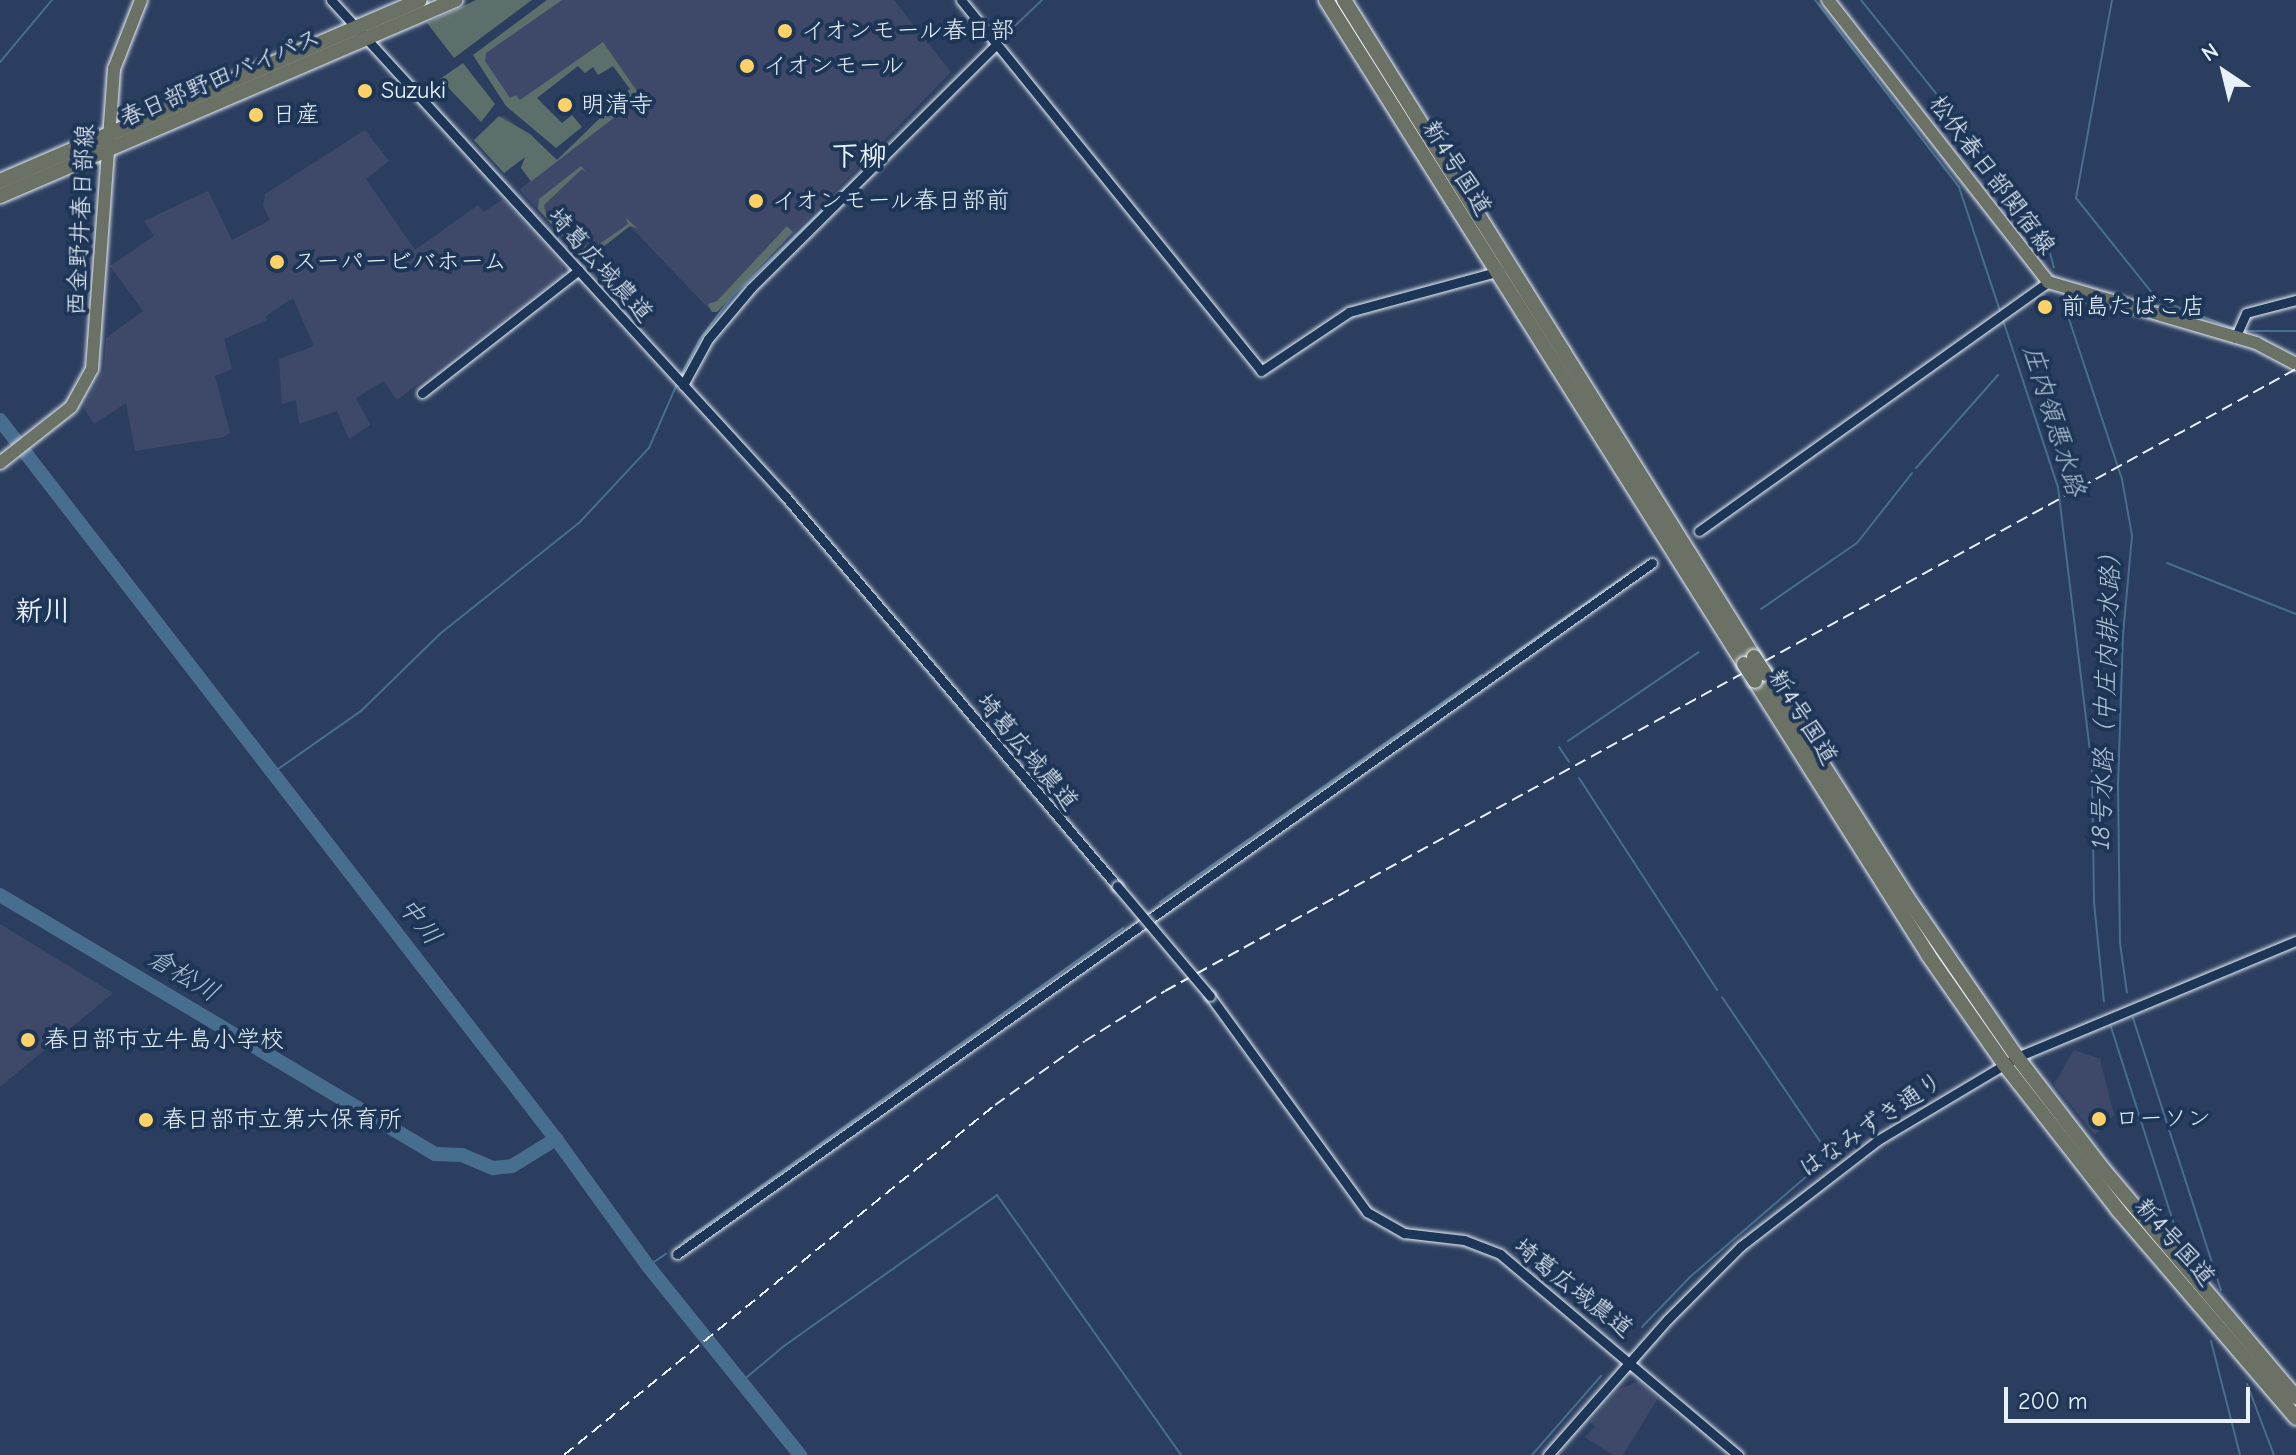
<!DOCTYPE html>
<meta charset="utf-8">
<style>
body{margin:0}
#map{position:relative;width:2296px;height:1455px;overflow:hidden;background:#2c3e5f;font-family:"Comic Neue","Klee One",sans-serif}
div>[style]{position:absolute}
.built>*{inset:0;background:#3e4969}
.green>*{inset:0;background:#5c6f6b}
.stream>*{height:2px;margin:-1px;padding:0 1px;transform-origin:1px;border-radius:1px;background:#476e8f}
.river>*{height:14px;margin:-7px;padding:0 7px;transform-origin:7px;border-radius:7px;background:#476e8f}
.roads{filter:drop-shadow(0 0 2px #e8f1f8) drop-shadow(0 0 2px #e8f1f8)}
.minor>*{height:9px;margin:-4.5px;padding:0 4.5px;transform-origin:4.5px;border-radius:4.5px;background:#1d3557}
.major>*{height:12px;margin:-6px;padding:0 6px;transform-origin:6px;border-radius:6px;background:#6b7165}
.highway>*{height:14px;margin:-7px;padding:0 7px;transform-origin:7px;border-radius:7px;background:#6b7165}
.rail>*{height:2px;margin-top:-1px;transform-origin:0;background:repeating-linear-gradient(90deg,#e8f1f8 0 12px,transparent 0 18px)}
.bridges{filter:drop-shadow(0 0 2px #e8f1f8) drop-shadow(0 0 2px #e8f1f8)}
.minor-bridge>*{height:9px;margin:-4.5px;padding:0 4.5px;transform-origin:4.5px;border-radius:4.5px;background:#1d3557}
.highway-bridge>*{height:14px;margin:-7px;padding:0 7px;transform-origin:7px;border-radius:7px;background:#6b7165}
.dots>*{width:22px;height:22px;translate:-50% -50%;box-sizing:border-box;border:4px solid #1d3557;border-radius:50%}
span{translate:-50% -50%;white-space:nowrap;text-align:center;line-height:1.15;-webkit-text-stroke:8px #1d3557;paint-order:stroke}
.poi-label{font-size:24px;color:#e8f1f8}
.left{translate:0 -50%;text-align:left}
.street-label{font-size:24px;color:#e8f1f8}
.water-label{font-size:26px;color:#b0c3d3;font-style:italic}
.quarter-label{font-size:28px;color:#e8f1f8;font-weight:700}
.north{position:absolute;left:2184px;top:32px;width:80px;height:80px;-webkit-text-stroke:6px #1d3557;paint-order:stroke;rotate:325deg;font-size:22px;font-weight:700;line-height:32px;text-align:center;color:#e8f1f8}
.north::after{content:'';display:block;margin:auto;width:28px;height:36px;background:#e8f1f8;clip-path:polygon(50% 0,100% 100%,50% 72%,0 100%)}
.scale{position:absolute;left:2004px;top:1387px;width:246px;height:36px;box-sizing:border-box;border:4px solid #e8f1f8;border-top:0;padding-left:10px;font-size:24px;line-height:28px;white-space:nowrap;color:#e8f1f8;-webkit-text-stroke:6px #1d3557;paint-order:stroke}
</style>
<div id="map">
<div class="built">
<i style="clip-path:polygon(547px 0,894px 0,951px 72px,717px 312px,712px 312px,630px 226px,585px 261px,520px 190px,531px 181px,521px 168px,525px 157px,504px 173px,474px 140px,504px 115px,557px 160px,630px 89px,613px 67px,598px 75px,593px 67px,585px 73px,578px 66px,536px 99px,506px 106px,473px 55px)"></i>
<i style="clip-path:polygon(365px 130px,389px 161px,366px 179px,415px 250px,478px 205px,484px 212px,503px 199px,563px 265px,563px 275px,397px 400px,384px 381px,356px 398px,370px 425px,349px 439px,337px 411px,299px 424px,296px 400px,282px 404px,279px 359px,314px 346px,293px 298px,266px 316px,267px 320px,224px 339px,232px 369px,215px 376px,230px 433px,224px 437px,135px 451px,126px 403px,94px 424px,83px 407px,104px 369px,106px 338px,143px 311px,110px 266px,154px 236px,144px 221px,208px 191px,232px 240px,270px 220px,263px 206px,265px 194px)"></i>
<i style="clip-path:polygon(0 924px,113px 993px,0 1087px)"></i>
<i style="clip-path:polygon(2074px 1050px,2100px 1059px,2114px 1115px,2095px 1135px,2054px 1084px)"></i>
<i style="clip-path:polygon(1640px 1381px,1658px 1398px,1623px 1455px,1613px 1455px,1585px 1437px,1595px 1426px,1590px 1422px,1617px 1390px)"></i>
</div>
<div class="green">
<i style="clip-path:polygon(476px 0,532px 0,454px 58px,427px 23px)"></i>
<i style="clip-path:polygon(547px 0,562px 0,486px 53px,485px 61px,510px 98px,516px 95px,520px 100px,603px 42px,641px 97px,520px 190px,531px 181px,521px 168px,525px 157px,504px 173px,474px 140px,499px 116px,530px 134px,557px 160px,630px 89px,613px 66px,598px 75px,593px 67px,585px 73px,578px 66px,537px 98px,562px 123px,572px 115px,582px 127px,556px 148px,506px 106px,473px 55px)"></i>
<i style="clip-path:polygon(463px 63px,495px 104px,481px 122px,440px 79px)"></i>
<i style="clip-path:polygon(581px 166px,586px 172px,582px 169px,544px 205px,546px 214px,580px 249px,584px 245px,591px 250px,628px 224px,626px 218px,637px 228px,630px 226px,585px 261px,538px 209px,539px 199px)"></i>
<i style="clip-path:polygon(787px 226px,793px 232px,717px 312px,712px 312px,708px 304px,717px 301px)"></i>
</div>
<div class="stream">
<i style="left:1815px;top:0;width:236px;rotate:52.4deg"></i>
<i style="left:1959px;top:187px;width:131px;rotate:71.7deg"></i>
<i style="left:1861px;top:0;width:290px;rotate:51.2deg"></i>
<i style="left:2043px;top:226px;width:43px;rotate:75.3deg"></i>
<i style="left:2112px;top:0;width:201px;rotate:100.3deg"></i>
<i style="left:2076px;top:198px;width:129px;rotate:51.3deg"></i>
<i style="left:2157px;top:299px;width:84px;rotate:21deg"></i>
<i style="left:999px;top:41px;width:59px;rotate:-43.6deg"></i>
<i style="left:0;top:62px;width:81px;rotate:-50deg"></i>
<i style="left:2066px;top:310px;width:178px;rotate:71.7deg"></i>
<i style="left:2122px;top:479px;width:58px;rotate:80deg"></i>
<i style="left:2132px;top:536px;width:99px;rotate:95.2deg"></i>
<i style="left:2123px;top:635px;width:148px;rotate:91.9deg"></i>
<i style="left:2118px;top:783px;width:160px;rotate:89.3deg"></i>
<i style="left:2120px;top:943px;width:50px;rotate:82deg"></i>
<i style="left:2002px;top:317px;width:179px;rotate:71.8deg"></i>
<i style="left:2058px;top:487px;width:285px;rotate:83.1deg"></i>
<i style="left:2092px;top:770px;width:132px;rotate:89.1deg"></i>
<i style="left:2094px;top:902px;width:100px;rotate:84.3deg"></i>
<i style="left:2241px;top:331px;width:55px"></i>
<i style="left:681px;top:375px;width:41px;rotate:-62.2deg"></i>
<i style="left:700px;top:339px;width:55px;rotate:-53.1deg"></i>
<i style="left:733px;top:295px;width:170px;rotate:-43.6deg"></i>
<i style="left:1916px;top:468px;width:124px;rotate:-48.6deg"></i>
<i style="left:2167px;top:563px;width:139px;rotate:21.6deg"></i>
<i style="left:1761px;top:609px;width:116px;rotate:-34.5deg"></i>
<i style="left:1857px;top:543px;width:89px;rotate:-51.8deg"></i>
<i style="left:1504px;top:660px;width:151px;rotate:-34.7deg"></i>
<i style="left:1568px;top:741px;width:158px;rotate:-34.2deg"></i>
<i style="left:1559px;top:747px;width:18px;rotate:56deg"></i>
<i style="left:271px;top:774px;width:110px;rotate:-35deg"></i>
<i style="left:361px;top:711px;width:112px;rotate:-44.3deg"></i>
<i style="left:441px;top:633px;width:176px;rotate:-38.6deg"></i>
<i style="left:579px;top:523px;width:103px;rotate:-47deg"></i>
<i style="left:649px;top:448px;width:70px;rotate:-66.4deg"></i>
<i style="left:1579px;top:778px;width:253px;rotate:56.9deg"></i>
<i style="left:1160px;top:902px;width:394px;rotate:-35.2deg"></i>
<i style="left:2133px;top:1018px;width:286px;rotate:72.1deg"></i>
<i style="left:2111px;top:1027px;width:214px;rotate:72.3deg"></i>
<i style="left:684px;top:1241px;width:539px;rotate:-35.49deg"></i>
<i style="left:648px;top:1266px;width:22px;rotate:-34deg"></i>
<i style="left:1642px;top:1327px;width:69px;rotate:-46.2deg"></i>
<i style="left:1690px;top:1277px;width:185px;rotate:-40.8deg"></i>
<i style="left:1830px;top:1156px;width:192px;rotate:-124.2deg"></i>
<i style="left:2211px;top:1341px;width:118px;rotate:75.7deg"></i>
<i style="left:741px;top:1382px;width:56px;rotate:-39.9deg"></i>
<i style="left:784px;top:1346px;width:261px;rotate:-35.3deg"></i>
<i style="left:997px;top:1195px;width:319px;rotate:54.7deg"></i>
<i style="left:2247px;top:1384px;width:76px;rotate:69.2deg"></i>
<i style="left:1532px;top:1455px;width:105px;rotate:-48.9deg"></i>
</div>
<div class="river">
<i style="left:0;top:420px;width:909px;rotate:52.29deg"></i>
<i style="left:556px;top:1139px;width:157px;rotate:54.1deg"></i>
<i style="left:648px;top:1266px;width:243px;rotate:51.2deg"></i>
<i style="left:0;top:895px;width:506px;rotate:30.77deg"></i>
<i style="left:435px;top:1154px;width:27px;rotate:2deg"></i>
<i style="left:462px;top:1155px;width:34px;rotate:23deg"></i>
<i style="left:493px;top:1168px;width:19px;rotate:-6deg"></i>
<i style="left:512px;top:1166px;width:52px;rotate:-31.5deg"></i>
</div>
<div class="roads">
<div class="minor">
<i style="left:331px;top:0;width:672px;rotate:47.53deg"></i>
<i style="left:785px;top:496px;width:512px;rotate:49.59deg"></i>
<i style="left:961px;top:0;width:477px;rotate:51deg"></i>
<i style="left:1261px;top:371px;width:106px;rotate:-33.8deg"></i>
<i style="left:1349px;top:312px;width:156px;rotate:-15.2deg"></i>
<i style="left:2235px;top:338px;width:27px;rotate:-66deg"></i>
<i style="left:2246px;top:313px;width:52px;rotate:-14.6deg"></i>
<i style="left:683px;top:385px;width:52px;rotate:-61.5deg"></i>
<i style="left:708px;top:339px;width:67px;rotate:-49.9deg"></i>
<i style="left:751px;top:288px;width:342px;rotate:-44.8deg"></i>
<i style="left:422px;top:393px;width:199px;rotate:-38.1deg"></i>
<i style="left:1699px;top:531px;width:429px;rotate:-35.5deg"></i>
<i style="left:1210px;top:996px;width:267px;rotate:54deg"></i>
<i style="left:1367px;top:1212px;width:43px;rotate:29.6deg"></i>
<i style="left:1404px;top:1233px;width:60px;rotate:6.7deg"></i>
<i style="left:1464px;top:1240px;width:39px;rotate:21deg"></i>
<i style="left:1500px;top:1254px;width:312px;rotate:40.2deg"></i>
<i style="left:677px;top:1254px;width:1195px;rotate:-35.33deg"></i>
<i style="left:1548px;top:1455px;width:181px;rotate:-48.6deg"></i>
<i style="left:1668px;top:1319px;width:103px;rotate:-45deg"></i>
<i style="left:1741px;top:1246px;width:173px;rotate:-37.7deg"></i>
<i style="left:1878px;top:1140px;width:162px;rotate:-30.8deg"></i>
<i style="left:2017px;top:1057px;width:302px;rotate:-22.6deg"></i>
</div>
<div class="major">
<i style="left:1828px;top:0;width:358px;rotate:52deg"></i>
<i style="left:2048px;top:282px;width:217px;rotate:16.3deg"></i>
<i style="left:2256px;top:343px;width:45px;rotate:27.7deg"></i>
<i style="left:0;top:463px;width:90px;rotate:-38.3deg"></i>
<i style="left:71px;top:407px;width:43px;rotate:-61.1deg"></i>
<i style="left:92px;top:369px;width:301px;rotate:-85.8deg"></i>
<i style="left:114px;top:69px;width:74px;rotate:-68.6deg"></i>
</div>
<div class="highway">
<i style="left:1326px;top:0;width:785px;rotate:57.81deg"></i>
<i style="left:1344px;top:0;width:774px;rotate:58.03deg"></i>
<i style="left:0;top:181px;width:457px;rotate:-23.3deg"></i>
<i style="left:0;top:196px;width:496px;rotate:-23.3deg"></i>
<i style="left:1765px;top:674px;width:264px;rotate:57.5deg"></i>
<i style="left:1907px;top:897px;width:194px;rotate:55.5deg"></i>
<i style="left:2017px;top:1057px;width:141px;rotate:52.5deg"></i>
<i style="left:2103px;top:1169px;width:299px;rotate:49.8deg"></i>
<i style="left:1755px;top:681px;width:324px;rotate:57.7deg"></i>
<i style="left:1928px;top:955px;width:133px;rotate:55.1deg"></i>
<i style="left:2004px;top:1064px;width:185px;rotate:52deg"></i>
<i style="left:2118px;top:1210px;width:274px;rotate:49.4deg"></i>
</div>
</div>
<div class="rail">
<i style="left:564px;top:1455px;width:555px;rotate:-39.08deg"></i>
<i style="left:995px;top:1105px;width:110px;rotate:-35.4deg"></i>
<i style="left:1085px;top:1041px;width:94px;rotate:-32deg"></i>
<i style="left:1165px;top:991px;width:1291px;rotate:-28.81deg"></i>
</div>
<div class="bridges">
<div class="minor-bridge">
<i style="left:1117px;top:886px;width:144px;rotate:49.8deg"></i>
</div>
<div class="highway-bridge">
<i style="left:1754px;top:657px;width:20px;rotate:57deg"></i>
<i style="left:1744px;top:664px;width:20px;rotate:57deg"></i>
</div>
</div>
<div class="dots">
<i style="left:785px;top:31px;background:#ffd166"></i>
<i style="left:747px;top:66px;background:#ffd166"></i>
<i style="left:365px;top:91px;background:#ffd166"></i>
<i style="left:565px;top:105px;background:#ffd166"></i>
<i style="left:256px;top:115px;background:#ffd166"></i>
<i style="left:756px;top:201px;background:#ffd166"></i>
<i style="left:277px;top:262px;background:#ffd166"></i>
<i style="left:2045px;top:307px;background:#ffd166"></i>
<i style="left:28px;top:1040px;background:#ffd166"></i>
<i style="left:2099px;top:1119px;background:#ffd166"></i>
<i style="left:146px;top:1120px;background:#ffd166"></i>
</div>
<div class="poi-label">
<span class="left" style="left:801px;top:31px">イオンモール春日部</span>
<span class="left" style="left:763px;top:66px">イオンモール</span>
<span class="left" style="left:381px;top:91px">Suzuki</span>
<span class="left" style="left:581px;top:105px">明清寺</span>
<span class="left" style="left:272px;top:115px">日産</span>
<span class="left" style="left:772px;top:201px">イオンモール春日部前</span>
<span class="left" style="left:293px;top:262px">スーパービバホーム</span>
<span class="left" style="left:2061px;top:307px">前島たばこ店</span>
<span class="left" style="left:44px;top:1040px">春日部市立牛島小学校</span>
<span class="left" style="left:2115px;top:1119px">ローソン</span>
<span class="left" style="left:162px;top:1120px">春日部市立第六保育所</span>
</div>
<div class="street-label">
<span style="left:220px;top:78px;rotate:-23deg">春日部野田バイパス</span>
<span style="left:1457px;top:168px;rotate:58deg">新4号国道</span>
<span style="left:1992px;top:175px;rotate:53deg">松伏春日部関宿線</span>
<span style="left:81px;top:220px;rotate:-87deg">西金野井春日部線</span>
<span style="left:600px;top:265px;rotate:48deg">埼葛広域農道</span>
<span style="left:1803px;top:717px;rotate:58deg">新4号国道</span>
<span style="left:1027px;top:752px;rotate:50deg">埼葛広域農道</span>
<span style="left:1871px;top:1125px;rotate:-34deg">はなみずき通り</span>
<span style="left:2175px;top:1242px;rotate:49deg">新4号国道</span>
<span style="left:1573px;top:1288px;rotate:38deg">埼葛広域農道</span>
</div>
<div class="water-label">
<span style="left:2053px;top:421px;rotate:73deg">庄内領悪水路</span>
<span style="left:2107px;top:695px;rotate:-88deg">18号水路（中庄内排水路）</span>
<span style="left:419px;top:922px;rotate:52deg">中川</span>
<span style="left:183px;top:976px;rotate:31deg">倉松川</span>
</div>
<div class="quarter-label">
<span style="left:859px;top:156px">下柳</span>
<span style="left:43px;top:611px">新川</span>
</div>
<div class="north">N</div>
<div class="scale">200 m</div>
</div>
